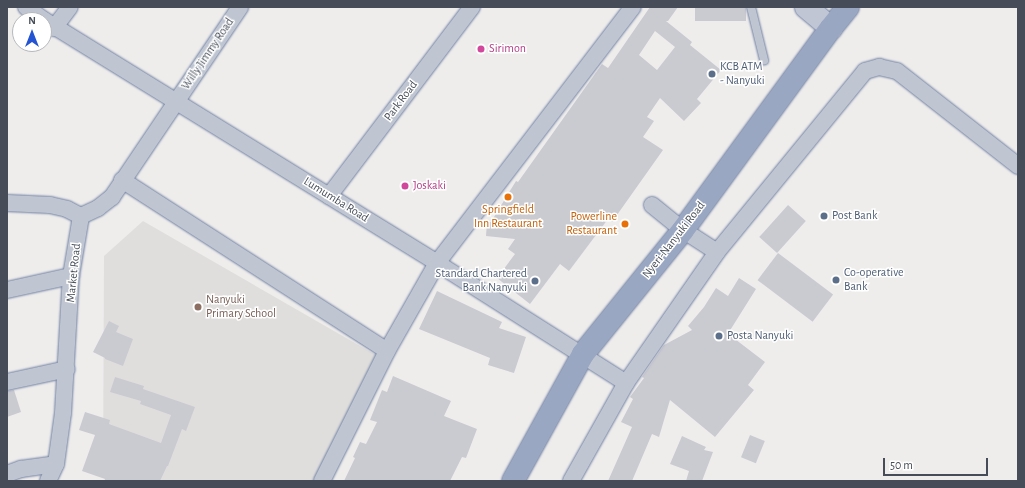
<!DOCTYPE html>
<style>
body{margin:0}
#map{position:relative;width:1025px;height:488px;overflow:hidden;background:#efedec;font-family:"Alegreya Sans",sans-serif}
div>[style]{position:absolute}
.education>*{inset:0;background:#e0dedd}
.building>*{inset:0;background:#cacad1;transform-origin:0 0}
.roads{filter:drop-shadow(0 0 1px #7282a4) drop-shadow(0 0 1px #7282a4)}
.service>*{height:8px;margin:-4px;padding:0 4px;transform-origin:4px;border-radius:4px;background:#c0c6d1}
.minor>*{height:16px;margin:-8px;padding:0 8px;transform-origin:8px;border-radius:8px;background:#c0c6d1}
.secondary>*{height:22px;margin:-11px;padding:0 11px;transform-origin:11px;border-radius:11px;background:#c0c6d4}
.trunk>*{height:22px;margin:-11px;padding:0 11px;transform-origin:11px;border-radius:11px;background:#9aa7c2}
.dots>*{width:11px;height:11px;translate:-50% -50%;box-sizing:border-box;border:2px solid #fff;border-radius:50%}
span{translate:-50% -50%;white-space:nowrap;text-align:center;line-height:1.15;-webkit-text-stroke:3px #fff;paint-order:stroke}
.hotel-label{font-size:12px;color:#b23c85}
.left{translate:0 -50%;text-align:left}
.street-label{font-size:12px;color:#464d58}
.service-label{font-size:12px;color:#4e5e75}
.right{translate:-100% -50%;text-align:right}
.food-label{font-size:12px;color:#c56008}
.education-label{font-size:12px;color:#785e54}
.frame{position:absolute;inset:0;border:8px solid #464d58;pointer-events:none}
.north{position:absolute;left:12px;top:12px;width:40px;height:40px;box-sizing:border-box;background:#fff;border:1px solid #b5b8bc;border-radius:50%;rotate:0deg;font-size:11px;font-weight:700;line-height:16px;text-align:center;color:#464d58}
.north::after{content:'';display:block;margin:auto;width:14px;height:18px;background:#2454d1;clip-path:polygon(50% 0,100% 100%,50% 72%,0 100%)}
.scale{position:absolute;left:883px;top:458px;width:105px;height:18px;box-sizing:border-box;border:2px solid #464d58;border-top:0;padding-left:5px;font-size:12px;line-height:14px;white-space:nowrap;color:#464d58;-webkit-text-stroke:3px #fff;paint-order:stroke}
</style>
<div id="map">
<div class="education">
<i style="clip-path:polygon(143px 221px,381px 358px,319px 481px,113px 481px,103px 477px,104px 256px)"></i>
</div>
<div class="building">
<i style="clip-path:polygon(evenodd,650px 7px,678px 7px,668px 21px,666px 21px,692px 42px,690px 45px,721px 70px,697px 99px,701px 103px,684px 121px,660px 98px,647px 117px,654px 121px,643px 137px,663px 150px,612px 222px,608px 219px,569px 271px,560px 264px,530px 304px,497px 278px,515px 254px,508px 249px,515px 239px,486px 236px,487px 222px,491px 222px,516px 181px,518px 182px,602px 64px,608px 68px,650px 7px,655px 31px,675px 47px,657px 70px,639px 55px,655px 31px)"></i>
<i style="left:695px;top:7px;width:51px;height:14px"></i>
<i style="left:788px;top:205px;width:24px;height:43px;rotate:42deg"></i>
<i style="left:778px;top:253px;width:69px;height:34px;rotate:37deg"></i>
<i style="clip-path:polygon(739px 278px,756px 289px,729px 332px,733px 335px,731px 336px,765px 362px,748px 385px,754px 390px,715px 437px,670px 400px,659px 437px,652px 434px,632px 481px,608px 481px,632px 427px,621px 422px,633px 399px,630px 397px,644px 378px,642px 377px,664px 345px,692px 330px,688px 326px,704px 307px,716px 288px,728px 296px)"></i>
<i style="clip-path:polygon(437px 291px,502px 322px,499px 328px,526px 337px,514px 373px,488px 365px,490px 358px,419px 329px)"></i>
<i style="clip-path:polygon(109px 321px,119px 326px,116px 332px,133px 339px,123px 366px,105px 359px,105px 358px,93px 352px)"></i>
<i style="clip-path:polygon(393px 376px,451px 401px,444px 416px,477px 429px,466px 458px,462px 457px,450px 481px,344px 481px,355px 458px,353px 457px,360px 442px,366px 444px,377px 422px,370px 420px,382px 390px,387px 392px)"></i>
<i style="clip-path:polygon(115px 377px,144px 386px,143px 389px,195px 407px,186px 431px,182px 429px,168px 466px,167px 466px,160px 481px,104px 481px,105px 479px,82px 471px,95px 435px,79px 430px,85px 412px,110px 420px,109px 424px,161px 443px,171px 415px,140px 404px,141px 401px,110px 392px)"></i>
<i style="clip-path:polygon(14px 390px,21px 412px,7px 417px,7px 391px)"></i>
<i style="left:750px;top:435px;width:16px;height:24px;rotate:22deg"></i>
<i style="clip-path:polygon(682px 436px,706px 447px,704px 450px,713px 452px,702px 481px,686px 481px,689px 471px,670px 464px)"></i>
</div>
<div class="roads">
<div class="service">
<i style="left:751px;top:7px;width:55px;rotate:76.2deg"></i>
</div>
<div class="minor">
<i style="left:26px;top:7px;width:22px;rotate:36deg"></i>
<i style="left:44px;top:20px;width:462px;rotate:31.7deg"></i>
<i style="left:437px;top:263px;width:224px;rotate:32.4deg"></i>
<i style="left:54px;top:28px;width:26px;rotate:-53deg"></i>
<i style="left:122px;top:180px;width:315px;rotate:32.8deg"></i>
<i style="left:329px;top:196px;width:237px;rotate:-52.9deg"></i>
<i style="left:7px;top:203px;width:43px;rotate:2.7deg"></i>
<i style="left:50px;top:205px;width:17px;rotate:13deg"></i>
<i style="left:67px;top:209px;width:16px;rotate:27deg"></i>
<i style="left:652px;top:205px;width:40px;rotate:39deg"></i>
<i style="left:683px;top:230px;width:40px;rotate:32.9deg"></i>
<i style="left:7px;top:290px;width:66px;rotate:-12.3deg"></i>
<i style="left:7px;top:382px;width:61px;rotate:-12.2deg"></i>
<i style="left:7px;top:474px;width:15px;rotate:-20deg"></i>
<i style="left:21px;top:469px;width:35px;rotate:-8deg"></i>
<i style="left:48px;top:481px;width:19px;rotate:-65deg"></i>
<i style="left:56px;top:464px;width:51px;rotate:-82.2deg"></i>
<i style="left:63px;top:413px;width:137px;rotate:-86.7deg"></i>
<i style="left:71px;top:276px;width:61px;rotate:-80.5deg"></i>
<i style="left:81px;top:216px;width:19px;rotate:-25deg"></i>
<i style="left:98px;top:208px;width:18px;rotate:-38deg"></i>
<i style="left:112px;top:197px;width:229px;rotate:-56deg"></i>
<i style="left:322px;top:481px;width:145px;rotate:-63.4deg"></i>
<i style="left:387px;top:351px;width:101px;rotate:-60.4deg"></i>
<i style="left:437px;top:263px;width:322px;rotate:-52.6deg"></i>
<i style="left:571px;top:481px;width:112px;rotate:-60.7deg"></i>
<i style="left:626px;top:383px;width:160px;rotate:-55.2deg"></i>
<i style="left:717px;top:252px;width:234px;rotate:-50.7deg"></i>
<i style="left:865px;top:71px;width:15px;rotate:-16deg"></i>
<i style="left:879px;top:67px;width:18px;rotate:13deg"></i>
<i style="left:897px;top:71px;width:154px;rotate:38.1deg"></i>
</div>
<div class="secondary">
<i style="left:806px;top:7px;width:33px;rotate:40deg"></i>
</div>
<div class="trunk">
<i style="left:513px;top:481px;width:145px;rotate:-61.1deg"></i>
<i style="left:583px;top:354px;width:159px;rotate:-51.1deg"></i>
<i style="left:683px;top:230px;width:250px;rotate:-53.8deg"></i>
<i style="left:831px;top:28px;width:27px;rotate:-51deg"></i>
</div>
</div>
<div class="dots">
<i style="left:481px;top:49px;background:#d1479c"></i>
<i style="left:712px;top:74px;background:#5c6f8a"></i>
<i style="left:405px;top:186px;background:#d1479c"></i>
<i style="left:508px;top:197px;background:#e8710a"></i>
<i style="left:824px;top:216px;background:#5c6f8a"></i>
<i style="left:625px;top:224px;background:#e8710a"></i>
<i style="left:836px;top:280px;background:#5c6f8a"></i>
<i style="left:535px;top:281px;background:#5c6f8a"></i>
<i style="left:198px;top:307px;background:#8d6e63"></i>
<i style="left:719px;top:336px;background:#5c6f8a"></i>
</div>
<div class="hotel-label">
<span class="left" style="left:489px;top:49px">Sirimon</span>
<span class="left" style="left:413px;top:186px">Joskaki</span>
</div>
<div class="street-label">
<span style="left:208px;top:54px;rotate:-56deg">Willy Jimmy Road</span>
<span style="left:401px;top:101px;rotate:-53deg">Park Road</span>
<span style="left:336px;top:200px;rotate:32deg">Lumumba Road</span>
<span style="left:674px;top:240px;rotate:-52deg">Nyeri-Nanyuki Road</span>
<span style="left:74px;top:273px;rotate:-84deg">Market Road</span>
</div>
<div class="service-label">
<span class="left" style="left:720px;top:74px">KCB ATM<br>- Nanyuki</span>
<span class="left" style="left:832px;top:216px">Post Bank</span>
<span class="left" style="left:844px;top:280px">Co-operative<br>Bank</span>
<span class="right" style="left:527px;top:281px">Standard Chartered<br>Bank Nanyuki</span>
<span class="left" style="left:727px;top:336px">Posta Nanyuki</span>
</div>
<div class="food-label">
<span style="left:508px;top:217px">Springfield<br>Inn Restaurant</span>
<span class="right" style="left:617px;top:224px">Powerline<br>Restaurant</span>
</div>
<div class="education-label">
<span class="left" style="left:206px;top:307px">Nanyuki<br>Primary School</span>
</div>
<div class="frame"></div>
<div class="north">N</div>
<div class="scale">50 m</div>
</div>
